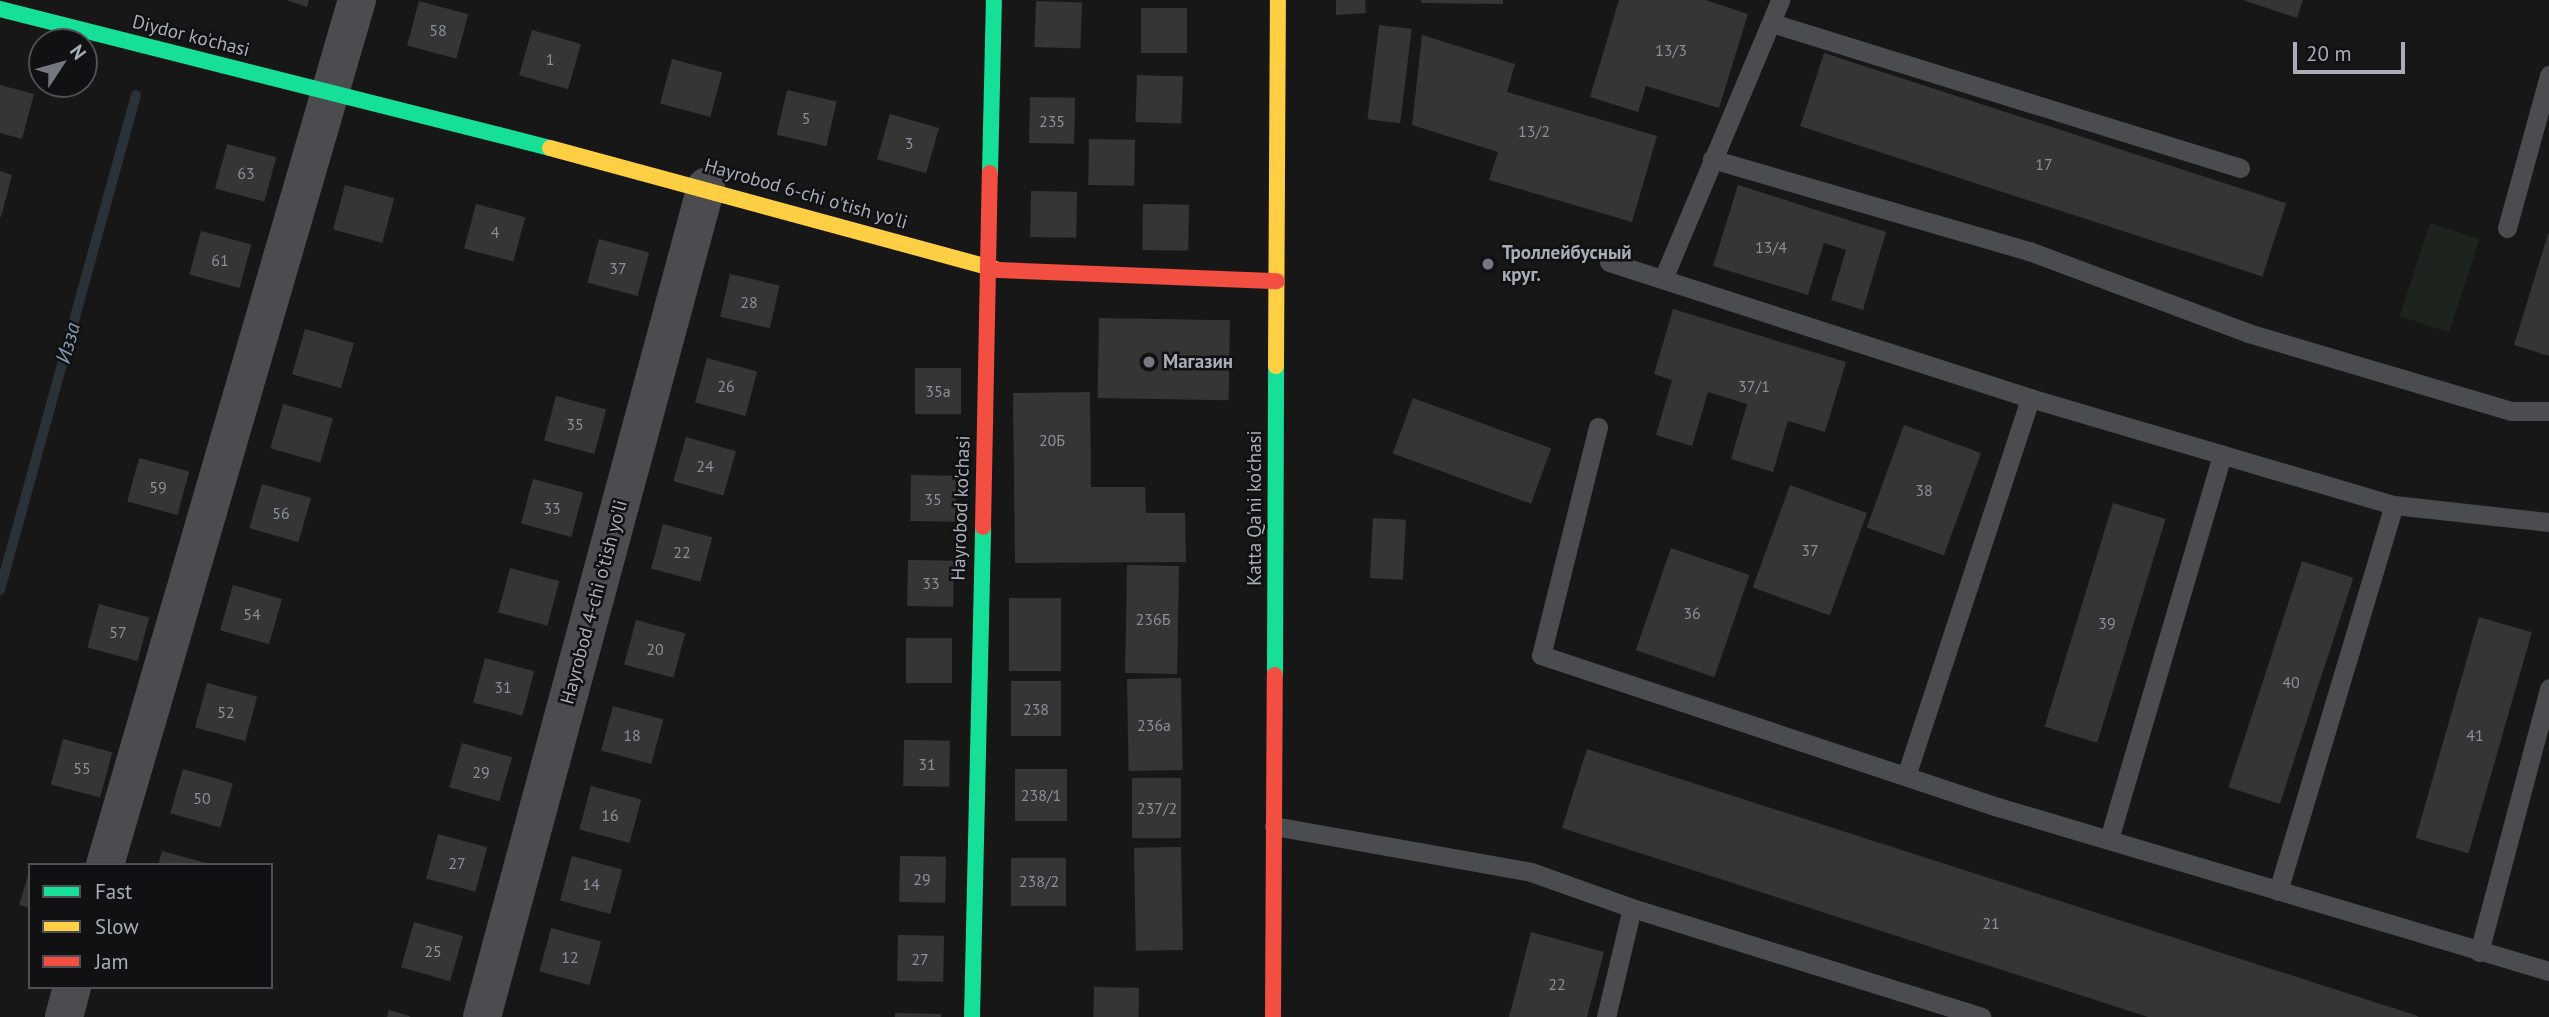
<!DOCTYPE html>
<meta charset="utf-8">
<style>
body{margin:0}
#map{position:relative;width:2549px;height:1017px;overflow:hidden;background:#171717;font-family:"PT Sans",sans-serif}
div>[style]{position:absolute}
.green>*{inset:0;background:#1d241e;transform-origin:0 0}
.stream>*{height:10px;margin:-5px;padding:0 5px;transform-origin:5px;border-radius:5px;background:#2a3239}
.building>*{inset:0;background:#353536;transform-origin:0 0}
.lane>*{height:19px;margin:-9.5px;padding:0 9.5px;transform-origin:9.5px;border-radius:9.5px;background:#4b4c50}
.street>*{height:38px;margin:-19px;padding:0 19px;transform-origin:19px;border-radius:19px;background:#4b4c50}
.fast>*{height:16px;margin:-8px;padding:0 8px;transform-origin:8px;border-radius:8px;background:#16e098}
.slow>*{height:16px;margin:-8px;padding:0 8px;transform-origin:8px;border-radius:8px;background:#ffcf43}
.jam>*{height:16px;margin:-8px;padding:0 8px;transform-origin:8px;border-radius:8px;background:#f24e42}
.dots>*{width:19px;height:19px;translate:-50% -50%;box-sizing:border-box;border:4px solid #111113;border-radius:50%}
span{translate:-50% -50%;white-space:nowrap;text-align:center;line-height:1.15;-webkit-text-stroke:5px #111113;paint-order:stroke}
.number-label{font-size:16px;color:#8b8f98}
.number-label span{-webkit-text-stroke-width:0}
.street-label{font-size:19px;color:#a8adb8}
.poi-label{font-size:19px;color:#a8adb8;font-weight:700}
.left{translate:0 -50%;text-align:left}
.water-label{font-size:21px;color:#7f9bb3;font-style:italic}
.legend{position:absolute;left:28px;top:863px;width:245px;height:126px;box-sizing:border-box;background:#111113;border:2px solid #4d4f55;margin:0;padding:9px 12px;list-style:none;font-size:21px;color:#a8adb8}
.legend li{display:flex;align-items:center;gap:14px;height:35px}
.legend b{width:35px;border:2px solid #4d4f55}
.north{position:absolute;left:28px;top:28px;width:70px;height:70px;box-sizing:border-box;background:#111113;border:2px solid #4d4f55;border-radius:50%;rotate:54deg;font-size:19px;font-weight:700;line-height:28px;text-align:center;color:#a8adb8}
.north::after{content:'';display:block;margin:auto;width:24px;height:32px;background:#757880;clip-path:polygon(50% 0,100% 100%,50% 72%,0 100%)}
.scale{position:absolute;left:2293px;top:42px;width:112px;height:32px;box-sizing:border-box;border:4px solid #a8adb8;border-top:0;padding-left:9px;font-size:21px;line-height:24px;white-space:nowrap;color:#a8adb8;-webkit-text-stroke:5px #111113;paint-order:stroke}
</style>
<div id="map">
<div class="green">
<i style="left:2430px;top:223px;width:52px;height:98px;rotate:18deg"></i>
</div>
<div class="stream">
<i style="left:0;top:590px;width:513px;rotate:-74.64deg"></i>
</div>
<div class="building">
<i style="clip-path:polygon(286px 0,309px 0,307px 7px)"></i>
<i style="clip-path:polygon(1336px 0,1365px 0,1366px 13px,1336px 15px)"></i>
<i style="clip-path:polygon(1421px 0,1503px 0,1503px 4px,1421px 3px)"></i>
<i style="clip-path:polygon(1619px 0,1705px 0,1748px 14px,1719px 108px,1646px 86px,1638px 112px,1590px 97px)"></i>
<i style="clip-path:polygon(2243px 0,2303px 0,2297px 18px)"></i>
<i style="left:419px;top:1px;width:51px;height:46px;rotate:15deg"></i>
<i style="left:1036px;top:1px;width:46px;height:46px;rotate:2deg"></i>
<i style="left:1141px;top:8px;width:46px;height:45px"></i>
<i style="left:1379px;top:25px;width:33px;height:95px;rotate:7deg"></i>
<i style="left:532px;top:30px;width:51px;height:47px;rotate:16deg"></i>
<i style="clip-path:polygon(1422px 35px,1515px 64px,1507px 92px,1657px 136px,1632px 222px,1489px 180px,1498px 152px,1412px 125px)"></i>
<i style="left:1824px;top:53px;width:486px;height:77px;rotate:18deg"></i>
<i style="left:672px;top:59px;width:52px;height:46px;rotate:15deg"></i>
<i style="left:1137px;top:75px;width:46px;height:47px;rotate:2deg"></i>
<i style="clip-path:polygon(0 85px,34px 94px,22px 139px,0 133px)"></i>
<i style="left:787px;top:90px;width:51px;height:46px;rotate:13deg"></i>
<i style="left:1030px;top:97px;width:45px;height:46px;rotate:1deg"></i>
<i style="left:890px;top:114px;width:51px;height:47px;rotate:16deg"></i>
<i style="left:1089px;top:139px;width:46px;height:46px;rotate:1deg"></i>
<i style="left:227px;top:144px;width:51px;height:46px;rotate:15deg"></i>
<i style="clip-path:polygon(0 171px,12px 175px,1px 217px,0 217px)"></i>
<i style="left:345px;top:185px;width:51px;height:46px;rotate:15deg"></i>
<i style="clip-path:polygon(1738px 185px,1886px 232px,1863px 310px,1831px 300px,1846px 250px,1824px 243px,1808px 295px,1713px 266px)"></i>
<i style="left:1031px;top:191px;width:46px;height:46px;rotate:1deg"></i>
<i style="left:476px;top:204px;width:51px;height:46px;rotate:15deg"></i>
<i style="left:1143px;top:204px;width:46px;height:46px;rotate:1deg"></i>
<i style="left:201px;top:231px;width:52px;height:45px;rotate:15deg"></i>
<i style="clip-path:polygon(2548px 234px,2549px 234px,2549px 356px,2514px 345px)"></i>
<i style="left:599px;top:239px;width:52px;height:45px;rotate:15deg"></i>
<i style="left:730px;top:274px;width:51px;height:44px;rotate:13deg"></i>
<i style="clip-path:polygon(1673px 309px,1846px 362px,1825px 432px,1788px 421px,1773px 472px,1731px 459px,1747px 404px,1708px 392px,1692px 446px,1656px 435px,1672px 380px,1654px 374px)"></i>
<i style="left:1099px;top:318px;width:131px;height:80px;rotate:1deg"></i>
<i style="left:305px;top:329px;width:51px;height:47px;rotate:16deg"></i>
<i style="left:707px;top:358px;width:52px;height:46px;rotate:15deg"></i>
<i style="left:915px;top:368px;width:46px;height:46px"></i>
<i style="clip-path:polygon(1090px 392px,1091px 487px,1145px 487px,1146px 513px,1185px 513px,1186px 562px,1015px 563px,1013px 393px)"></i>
<i style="left:556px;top:396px;width:52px;height:46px;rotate:15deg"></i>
<i style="left:1413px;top:398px;width:147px;height:59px;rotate:20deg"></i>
<i style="left:283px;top:404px;width:52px;height:46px;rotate:16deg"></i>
<i style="left:1904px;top:425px;width:82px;height:109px;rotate:20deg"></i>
<i style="left:686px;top:437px;width:52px;height:46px;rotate:16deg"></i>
<i style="left:139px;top:458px;width:52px;height:45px;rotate:15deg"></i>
<i style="left:911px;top:475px;width:45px;height:46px;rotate:1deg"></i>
<i style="left:533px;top:479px;width:52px;height:46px;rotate:15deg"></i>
<i style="left:262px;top:484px;width:51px;height:46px;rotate:16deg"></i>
<i style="left:1790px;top:485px;width:82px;height:109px;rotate:20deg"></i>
<i style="left:2113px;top:503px;width:55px;height:234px;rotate:17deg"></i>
<i style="left:1373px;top:518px;width:33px;height:60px;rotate:3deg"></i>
<i style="left:663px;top:524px;width:51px;height:46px;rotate:15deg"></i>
<i style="left:1671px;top:548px;width:83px;height:108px;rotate:19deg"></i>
<i style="left:908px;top:560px;width:46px;height:46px;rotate:1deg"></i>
<i style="left:2302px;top:561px;width:54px;height:238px;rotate:18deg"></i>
<i style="left:1127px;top:565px;width:52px;height:108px;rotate:1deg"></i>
<i style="left:510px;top:568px;width:51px;height:46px;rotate:15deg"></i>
<i style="left:233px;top:585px;width:51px;height:47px;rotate:16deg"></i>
<i style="left:1009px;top:598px;width:52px;height:73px"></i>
<i style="left:99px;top:604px;width:52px;height:45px;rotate:15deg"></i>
<i style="left:2479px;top:617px;width:55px;height:230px;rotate:16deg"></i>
<i style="left:636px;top:620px;width:51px;height:46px;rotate:15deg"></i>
<i style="left:906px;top:638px;width:46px;height:45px"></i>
<i style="left:485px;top:658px;width:51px;height:46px;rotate:15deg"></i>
<i style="left:1181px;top:678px;width:92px;height:54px;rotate:89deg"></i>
<i style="left:1011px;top:681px;width:50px;height:55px"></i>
<i style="left:207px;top:683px;width:52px;height:46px;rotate:15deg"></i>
<i style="left:613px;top:706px;width:52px;height:46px;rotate:15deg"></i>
<i style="left:63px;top:739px;width:51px;height:47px;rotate:15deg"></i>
<i style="left:904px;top:740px;width:46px;height:46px;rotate:1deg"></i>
<i style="left:462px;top:743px;width:52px;height:46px;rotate:16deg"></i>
<i style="clip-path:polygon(1587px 749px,2418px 1016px,2418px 1017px,2148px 1017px,1562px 828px)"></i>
<i style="left:183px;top:769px;width:52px;height:46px;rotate:16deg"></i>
<i style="left:1015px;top:769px;width:52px;height:52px"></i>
<i style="left:1132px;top:778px;width:49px;height:60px"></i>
<i style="left:591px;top:786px;width:52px;height:45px;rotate:15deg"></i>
<i style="left:438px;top:834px;width:51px;height:46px;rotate:15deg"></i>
<i style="left:1181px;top:847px;width:103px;height:47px;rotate:89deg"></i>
<i style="clip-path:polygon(162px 851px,210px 864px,210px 865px,158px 865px)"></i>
<i style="left:572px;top:856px;width:52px;height:46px;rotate:15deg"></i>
<i style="left:900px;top:856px;width:46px;height:46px;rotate:1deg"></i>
<i style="left:1011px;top:858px;width:55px;height:48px"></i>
<i style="clip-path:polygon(30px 869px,30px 908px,19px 905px)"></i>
<i style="left:414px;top:922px;width:51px;height:47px;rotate:16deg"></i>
<i style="left:551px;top:928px;width:52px;height:45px;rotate:15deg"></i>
<i style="clip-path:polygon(1531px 932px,1604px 952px,1587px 1017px,1509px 1017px)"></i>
<i style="left:898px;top:935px;width:46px;height:46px;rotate:1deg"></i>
<i style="left:1094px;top:987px;width:45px;height:30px;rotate:1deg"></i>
<i style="clip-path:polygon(389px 1010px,410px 1016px,410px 1017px,387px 1017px)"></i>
<i style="clip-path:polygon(895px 1013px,941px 1014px,941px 1017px,895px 1017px)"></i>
</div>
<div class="lane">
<i style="left:1772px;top:23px;width:490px;rotate:17.2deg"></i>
<i style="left:1712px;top:159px;width:330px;rotate:16.2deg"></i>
<i style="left:2029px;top:251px;width:234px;rotate:20.5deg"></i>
<i style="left:2248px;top:333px;width:274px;rotate:16.5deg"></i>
<i style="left:2511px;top:411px;width:38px"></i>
<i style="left:2507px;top:228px;width:159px;rotate:-74.6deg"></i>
<i style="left:1609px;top:262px;width:442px;rotate:17.9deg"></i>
<i style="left:2030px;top:398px;width:379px;rotate:16.4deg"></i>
<i style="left:2394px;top:505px;width:156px;rotate:6.3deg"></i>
<i style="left:1663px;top:279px;width:303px;rotate:-67.2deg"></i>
<i style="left:1598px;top:427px;width:235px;rotate:104deg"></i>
<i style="left:1541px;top:655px;width:482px;rotate:18.4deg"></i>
<i style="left:1998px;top:807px;width:575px;rotate:16.58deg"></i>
<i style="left:1906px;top:776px;width:398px;rotate:-71.8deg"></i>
<i style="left:1274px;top:826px;width:261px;rotate:10.1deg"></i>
<i style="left:1531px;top:872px;width:107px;rotate:19.6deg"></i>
<i style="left:1632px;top:908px;width:366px;rotate:17.3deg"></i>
<i style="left:2109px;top:839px;width:401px;rotate:-73.6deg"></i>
<i style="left:2278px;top:891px;width:403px;rotate:-73.3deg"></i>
<i style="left:2479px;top:952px;width:273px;rotate:-75.1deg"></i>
<i style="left:1606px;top:1017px;width:112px;rotate:-76.6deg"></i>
</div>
<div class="street">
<i style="left:105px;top:865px;width:901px;rotate:-73.76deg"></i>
<i style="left:64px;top:1017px;width:31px;rotate:-75deg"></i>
<i style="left:482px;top:1017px;width:860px;rotate:-74.9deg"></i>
</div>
<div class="fast">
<i style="left:0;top:9px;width:567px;rotate:14.18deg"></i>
<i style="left:990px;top:173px;width:173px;rotate:-88.7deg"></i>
<i style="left:1275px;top:675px;width:309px;rotate:-89.8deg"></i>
<i style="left:972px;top:1017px;width:490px;rotate:-88.7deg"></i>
</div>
<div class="slow">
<i style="left:550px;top:148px;width:464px;rotate:15.2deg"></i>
<i style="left:1276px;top:366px;width:366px;rotate:-89.7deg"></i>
</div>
<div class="jam">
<i style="left:998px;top:270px;width:279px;rotate:2.3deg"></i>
<i style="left:983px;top:527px;width:354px;rotate:-88.9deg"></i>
<i style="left:1273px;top:1017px;width:342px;rotate:-89.7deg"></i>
</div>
<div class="dots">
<i style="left:1488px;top:264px;background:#757880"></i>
<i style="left:1149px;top:362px;background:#757880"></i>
</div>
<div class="number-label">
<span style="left:438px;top:30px">58</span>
<span style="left:1671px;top:50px">13/3</span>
<span style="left:550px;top:59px">1</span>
<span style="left:806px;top:118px">5</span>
<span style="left:1052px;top:121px">235</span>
<span style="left:1534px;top:131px">13/2</span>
<span style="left:909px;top:143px">3</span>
<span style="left:2044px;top:164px">17</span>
<span style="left:246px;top:173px">63</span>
<span style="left:495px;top:232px">4</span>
<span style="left:1771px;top:247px">13/4</span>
<span style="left:220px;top:260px">61</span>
<span style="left:618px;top:268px">37</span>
<span style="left:749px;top:302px">28</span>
<span style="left:726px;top:386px">26</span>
<span style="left:1754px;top:386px">37/1</span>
<span style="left:938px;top:391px">35a</span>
<span style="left:575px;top:424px">35</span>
<span style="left:1052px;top:440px">20Б</span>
<span style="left:705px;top:466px">24</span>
<span style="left:158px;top:487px">59</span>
<span style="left:1924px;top:490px">38</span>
<span style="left:933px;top:499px">35</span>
<span style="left:552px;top:508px">33</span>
<span style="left:281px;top:513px">56</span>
<span style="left:1810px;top:550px">37</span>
<span style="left:682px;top:552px">22</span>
<span style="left:931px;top:583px">33</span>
<span style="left:1692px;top:613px">36</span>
<span style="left:252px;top:614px">54</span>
<span style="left:1153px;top:619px">236Б</span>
<span style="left:2107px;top:623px">39</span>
<span style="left:118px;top:632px">57</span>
<span style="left:655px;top:649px">20</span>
<span style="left:2291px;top:682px">40</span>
<span style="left:503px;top:687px">31</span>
<span style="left:1036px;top:709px">238</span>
<span style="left:226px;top:712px">52</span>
<span style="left:1154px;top:725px">236a</span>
<span style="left:632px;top:735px">18</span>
<span style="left:2475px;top:735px">41</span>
<span style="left:927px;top:764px">31</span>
<span style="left:82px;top:768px">55</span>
<span style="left:481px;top:772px">29</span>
<span style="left:1041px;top:795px">238/1</span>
<span style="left:202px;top:798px">50</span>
<span style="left:1157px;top:808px">237/2</span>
<span style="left:610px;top:815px">16</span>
<span style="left:457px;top:863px">27</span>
<span style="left:922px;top:879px">29</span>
<span style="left:1039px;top:881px">238/2</span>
<span style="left:591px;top:884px">14</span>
<span style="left:1991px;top:923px">21</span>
<span style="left:433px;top:951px">25</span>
<span style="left:570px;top:957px">12</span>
<span style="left:920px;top:959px">27</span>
<span style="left:1557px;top:984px">22</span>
</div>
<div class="street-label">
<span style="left:191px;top:36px;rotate:14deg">Diydor ko'chasi</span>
<span style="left:806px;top:194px;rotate:16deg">Hayrobod 6-chi o'tish yo'li</span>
<span style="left:961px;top:508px;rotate:-88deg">Hayrobod ko'chasi</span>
<span style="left:1255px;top:508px;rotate:-90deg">Katta Qa'ni ko'chasi</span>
<span style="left:594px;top:602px;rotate:-75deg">Hayrobod 4-chi o'tish yo'li</span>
</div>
<div class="poi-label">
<span class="left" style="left:1502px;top:264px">Троллейбусный<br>круг.</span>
<span class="left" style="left:1163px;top:362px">Магазин</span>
</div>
<div class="water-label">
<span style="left:68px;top:343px;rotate:-75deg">Изза</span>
</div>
<ul class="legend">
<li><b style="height:9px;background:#16e098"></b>Fast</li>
<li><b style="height:9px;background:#ffcf43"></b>Slow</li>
<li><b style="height:9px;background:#f24e42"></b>Jam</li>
</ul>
<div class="north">N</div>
<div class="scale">20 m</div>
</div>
